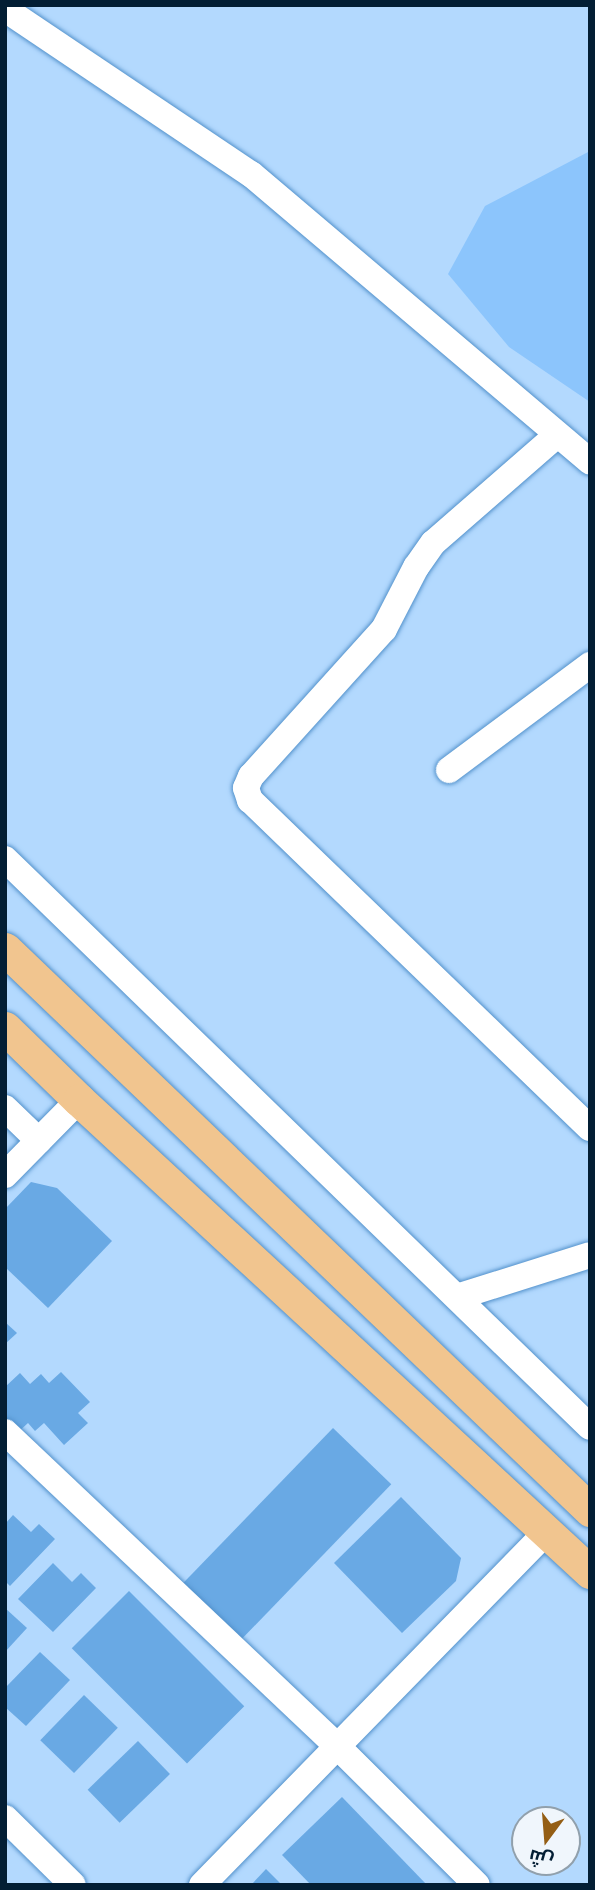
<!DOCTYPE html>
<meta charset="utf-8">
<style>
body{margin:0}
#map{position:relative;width:595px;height:1890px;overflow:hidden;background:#b3d9fe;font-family:"IBM Plex Sans",Cairo,sans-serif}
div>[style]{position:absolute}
.green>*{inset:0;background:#8cc5fc}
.building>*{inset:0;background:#69a9e4;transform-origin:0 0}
.roads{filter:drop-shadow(0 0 2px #5291cb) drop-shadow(0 0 2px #5291cb)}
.minor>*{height:26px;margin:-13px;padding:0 13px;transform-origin:13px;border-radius:13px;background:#fff}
.major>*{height:33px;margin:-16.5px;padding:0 16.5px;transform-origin:16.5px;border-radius:16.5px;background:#f1c58f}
span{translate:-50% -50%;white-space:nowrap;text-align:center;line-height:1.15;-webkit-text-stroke:5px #f0f6fc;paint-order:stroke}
.frame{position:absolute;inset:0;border:7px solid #031e34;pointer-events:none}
.north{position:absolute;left:511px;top:1806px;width:70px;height:70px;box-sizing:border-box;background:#f0f6fc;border:2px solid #91a0ac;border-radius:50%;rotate:196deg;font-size:19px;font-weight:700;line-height:28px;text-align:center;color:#031e34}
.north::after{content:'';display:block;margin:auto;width:24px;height:32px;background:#945e15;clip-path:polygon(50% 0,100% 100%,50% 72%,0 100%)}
</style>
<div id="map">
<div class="green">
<i style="clip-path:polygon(590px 151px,590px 402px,509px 347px,448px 274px,485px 206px)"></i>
</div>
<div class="building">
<i style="clip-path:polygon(31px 1182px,57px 1188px,112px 1241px,48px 1308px,5px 1267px,5px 1209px)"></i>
<i style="clip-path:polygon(5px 1322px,17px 1333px,5px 1344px)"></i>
<i style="clip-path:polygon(61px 1372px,90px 1402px,78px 1413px,88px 1423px,64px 1445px,44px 1423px,35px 1431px,28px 1423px,15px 1435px,5px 1424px,5px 1387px,20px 1373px,30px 1384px,41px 1374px,49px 1383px)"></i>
<i style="left:333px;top:1428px;width:81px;height:218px;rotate:44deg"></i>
<i style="clip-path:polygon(401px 1497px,461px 1558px,456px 1581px,402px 1633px,334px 1563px)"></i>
<i style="clip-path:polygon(13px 1515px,31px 1532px,39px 1524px,55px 1539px,10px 1586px,5px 1581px,5px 1524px)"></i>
<i style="clip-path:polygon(53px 1563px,72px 1582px,81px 1573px,96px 1588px,53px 1632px,18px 1599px)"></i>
<i style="left:129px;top:1591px;width:163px;height:81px;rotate:45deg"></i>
<i style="clip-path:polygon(5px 1608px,27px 1628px,5px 1652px)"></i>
<i style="clip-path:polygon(40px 1652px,70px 1680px,26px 1726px,5px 1707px,5px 1688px)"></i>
<i style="left:84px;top:1695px;width:47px;height:63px;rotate:44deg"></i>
<i style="left:138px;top:1741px;width:46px;height:70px;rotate:46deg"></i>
<i style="clip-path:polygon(342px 1797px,427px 1885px,311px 1885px,282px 1855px)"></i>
<i style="clip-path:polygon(266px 1869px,282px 1885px,251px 1885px)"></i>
</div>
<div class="roads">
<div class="minor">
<i style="left:5px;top:9px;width:296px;rotate:33.9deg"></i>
<i style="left:251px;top:174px;width:445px;rotate:40.3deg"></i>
<i style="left:557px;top:435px;width:164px;rotate:138.9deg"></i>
<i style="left:433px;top:543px;width:29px;rotate:125deg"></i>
<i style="left:416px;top:567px;width:70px;rotate:117.3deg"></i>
<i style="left:384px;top:629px;width:198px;rotate:132.1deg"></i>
<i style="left:251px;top:776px;width:13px;rotate:113deg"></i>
<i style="left:246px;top:788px;width:13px;rotate:72deg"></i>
<i style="left:250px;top:800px;width:472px;rotate:44deg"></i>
<i style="left:449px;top:770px;width:176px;rotate:-36.7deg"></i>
<i style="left:5px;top:859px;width:815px;rotate:44.16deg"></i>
<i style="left:5px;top:1108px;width:47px;rotate:44.1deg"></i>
<i style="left:5px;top:1175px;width:105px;rotate:-45.4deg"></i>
<i style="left:457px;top:1297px;width:139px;rotate:-17.5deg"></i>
<i style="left:5px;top:1432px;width:460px;rotate:43.4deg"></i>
<i style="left:339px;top:1748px;width:194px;rotate:44.8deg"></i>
<i style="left:5px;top:1818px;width:95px;rotate:44.6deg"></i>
<i style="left:202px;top:1885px;width:495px;rotate:-45.7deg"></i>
</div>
<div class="major">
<i style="left:5px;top:949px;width:811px;rotate:43.8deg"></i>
<i style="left:5px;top:1028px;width:103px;rotate:44.2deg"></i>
<i style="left:79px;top:1100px;width:696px;rotate:42.73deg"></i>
</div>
</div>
<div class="frame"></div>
<div class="north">ش</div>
</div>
